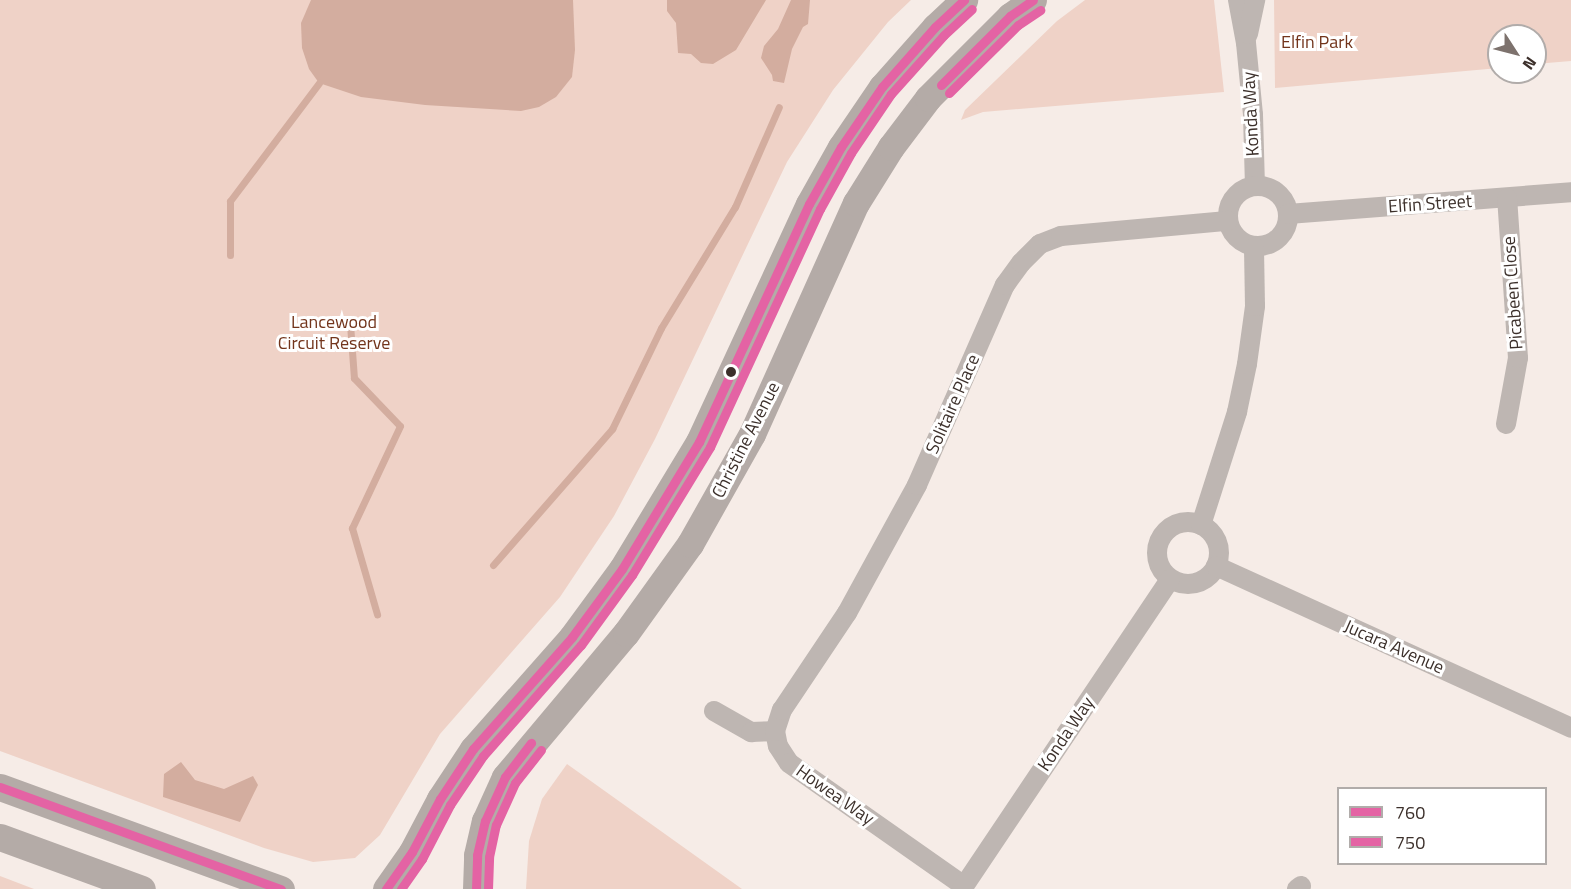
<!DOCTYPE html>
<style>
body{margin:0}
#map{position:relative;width:1571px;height:889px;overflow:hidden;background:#f6ece7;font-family:"Titillium Web",sans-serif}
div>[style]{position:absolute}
.green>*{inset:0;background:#efd2c7}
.water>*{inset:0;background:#d3ad9f}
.stream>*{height:7px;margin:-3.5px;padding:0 3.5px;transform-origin:3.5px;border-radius:3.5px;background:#d3ad9f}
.minor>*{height:20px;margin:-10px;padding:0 10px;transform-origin:10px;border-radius:10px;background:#beb6b2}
.minor>.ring{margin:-10px;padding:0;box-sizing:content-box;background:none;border:20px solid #beb6b2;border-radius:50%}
.secondary>*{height:27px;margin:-13.5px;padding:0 13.5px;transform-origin:13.5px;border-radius:13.5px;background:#b4aba7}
.bus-1>*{height:9px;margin:-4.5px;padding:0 4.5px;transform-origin:4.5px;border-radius:4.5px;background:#e463a4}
.bus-2>*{height:9px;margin:-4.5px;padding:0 4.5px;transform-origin:4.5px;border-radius:4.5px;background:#e463a4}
.dots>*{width:16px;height:16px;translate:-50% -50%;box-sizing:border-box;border:3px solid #fff;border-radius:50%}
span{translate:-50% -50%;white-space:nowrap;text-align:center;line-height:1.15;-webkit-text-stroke:6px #fff;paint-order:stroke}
.park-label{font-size:18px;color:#72341b}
.street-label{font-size:18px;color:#3c302b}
.legend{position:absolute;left:1337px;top:787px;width:210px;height:78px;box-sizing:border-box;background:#fff;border:2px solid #b1acaa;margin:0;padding:8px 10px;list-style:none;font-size:18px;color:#3c302b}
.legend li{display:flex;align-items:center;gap:12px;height:30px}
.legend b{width:30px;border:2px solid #b1acaa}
.north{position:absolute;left:1487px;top:24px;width:60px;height:60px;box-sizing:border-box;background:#fff;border:2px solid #b1acaa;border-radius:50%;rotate:126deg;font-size:16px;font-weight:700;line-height:24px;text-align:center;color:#3c302b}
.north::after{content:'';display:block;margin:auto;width:21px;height:27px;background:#7d726d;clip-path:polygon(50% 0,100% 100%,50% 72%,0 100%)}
</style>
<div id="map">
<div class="green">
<i style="clip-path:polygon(0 0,911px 0,888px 22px,833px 90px,787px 162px,655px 439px,614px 516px,560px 597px,440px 734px,380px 835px,355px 858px,313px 862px,264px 848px,0 751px)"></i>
<i style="clip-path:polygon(1085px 0,1214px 0,1224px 92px,983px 112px,961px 120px,965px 110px,1057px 21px)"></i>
<i style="clip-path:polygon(1274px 0,1571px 0,1571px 61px,1535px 64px,1535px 36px,1499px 36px,1499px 68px,1275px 88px)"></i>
<i style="clip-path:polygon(567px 764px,742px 889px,526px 889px,529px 841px,542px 799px)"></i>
<i style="clip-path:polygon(0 876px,34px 889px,0 889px)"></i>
</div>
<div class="water">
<i style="clip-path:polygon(311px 0,573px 0,575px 50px,572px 77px,556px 97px,539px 107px,521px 111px,425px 105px,361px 97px,319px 83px,309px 69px,302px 48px,301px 23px)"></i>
<i style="clip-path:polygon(667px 0,766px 0,736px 50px,713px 64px,701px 63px,691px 54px,678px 53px,676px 23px,667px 11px)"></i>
<i style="clip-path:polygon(791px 0,810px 0,808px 24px,803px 27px,792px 49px,784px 83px,773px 81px,772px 75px,761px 58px,764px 46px,778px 29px)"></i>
<i style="clip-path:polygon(181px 762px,195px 780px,224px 789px,253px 776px,258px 785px,240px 822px,163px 797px,164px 774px)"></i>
</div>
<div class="stream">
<i style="left:230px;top:255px;width:54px;rotate:-90deg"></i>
<i style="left:230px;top:201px;width:148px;rotate:-53deg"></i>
<i style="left:350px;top:324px;width:54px;rotate:85.8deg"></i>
<i style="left:354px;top:378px;width:66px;rotate:46.2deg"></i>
<i style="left:400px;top:426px;width:113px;rotate:115.2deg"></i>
<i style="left:352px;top:528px;width:90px;rotate:73.8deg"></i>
<i style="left:493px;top:565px;width:181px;rotate:-48.8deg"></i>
<i style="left:612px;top:429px;width:112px;rotate:-64.1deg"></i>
<i style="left:661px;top:328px;width:142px;rotate:-58.6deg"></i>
<i style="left:735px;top:207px;width:109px;rotate:-66.3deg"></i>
</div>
<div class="minor">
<i style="left:1238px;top:0;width:44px;rotate:79.5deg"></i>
<i style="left:1246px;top:43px;width:72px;rotate:84.4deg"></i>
<i style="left:1253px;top:115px;width:71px;rotate:88.4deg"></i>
<i style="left:1248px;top:34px;width:35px;rotate:-78deg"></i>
<i class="ring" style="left:1228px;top:186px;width:40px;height:40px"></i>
<i style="left:1288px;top:214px;width:284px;rotate:-4.4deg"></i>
<i style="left:1506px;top:424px;width:67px;rotate:-79.7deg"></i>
<i style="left:1518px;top:358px;width:160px;rotate:-93.9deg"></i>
<i class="ring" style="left:1157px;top:522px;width:42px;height:42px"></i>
<i style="left:1201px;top:525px;width:119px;rotate:-72.3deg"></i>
<i style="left:1237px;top:412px;width:49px;rotate:-78.2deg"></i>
<i style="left:1247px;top:364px;width:59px;rotate:-82.1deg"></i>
<i style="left:1255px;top:306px;width:59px;rotate:-91deg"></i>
<i style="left:1216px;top:566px;width:390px;rotate:24.5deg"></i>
<i style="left:714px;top:711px;width:43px;rotate:29.6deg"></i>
<i style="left:751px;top:732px;width:24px;rotate:-2deg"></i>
<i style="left:775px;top:731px;width:15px;rotate:79deg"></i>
<i style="left:778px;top:746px;width:20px;rotate:57deg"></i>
<i style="left:789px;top:763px;width:214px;rotate:35.1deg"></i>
<i style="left:775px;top:731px;width:22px;rotate:-72deg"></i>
<i style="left:782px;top:710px;width:117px;rotate:-56.2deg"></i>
<i style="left:847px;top:613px;width:146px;rotate:-61.3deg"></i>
<i style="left:917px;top:485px;width:219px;rotate:-66.3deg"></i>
<i style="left:1005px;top:285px;width:27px;rotate:-54deg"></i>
<i style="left:1021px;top:263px;width:27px;rotate:-45deg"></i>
<i style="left:1040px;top:244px;width:22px;rotate:-21deg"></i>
<i style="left:1061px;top:236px;width:167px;rotate:-5.2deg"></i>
<i style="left:962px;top:889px;width:373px;rotate:-56.1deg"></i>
<i style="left:1297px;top:889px;width:5px;rotate:-37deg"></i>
</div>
<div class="secondary">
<i style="left:0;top:787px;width:299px;rotate:20deg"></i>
<i style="left:0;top:837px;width:151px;rotate:20.1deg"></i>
<i style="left:386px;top:889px;width:45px;rotate:-54.9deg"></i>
<i style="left:412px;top:852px;width:60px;rotate:-62.2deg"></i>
<i style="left:440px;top:799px;width:60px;rotate:-56.6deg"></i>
<i style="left:473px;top:749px;width:149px;rotate:-48.5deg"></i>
<i style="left:572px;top:637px;width:84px;rotate:-53.7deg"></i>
<i style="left:622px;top:569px;width:149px;rotate:-58.8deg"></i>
<i style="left:699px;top:442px;width:262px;rotate:-65.2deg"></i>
<i style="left:809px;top:204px;width:65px;rotate:-60.7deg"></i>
<i style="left:841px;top:147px;width:73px;rotate:-55.7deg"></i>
<i style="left:882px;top:87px;width:80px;rotate:-48.5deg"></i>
<i style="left:935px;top:27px;width:40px;rotate:-43deg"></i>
<i style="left:476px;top:889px;width:34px;rotate:-88deg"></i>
<i style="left:477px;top:855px;width:35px;rotate:-77deg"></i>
<i style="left:485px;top:821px;width:48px;rotate:-65.6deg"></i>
<i style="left:505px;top:777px;width:188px;rotate:-50deg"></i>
<i style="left:626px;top:633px;width:110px;rotate:-54.3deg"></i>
<i style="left:690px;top:544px;width:126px;rotate:-60.6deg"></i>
<i style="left:752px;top:434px;width:253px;rotate:-65.8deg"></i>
<i style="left:856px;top:203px;width:66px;rotate:-58deg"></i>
<i style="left:891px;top:147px;width:61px;rotate:-52.9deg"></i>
<i style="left:928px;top:98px;width:116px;rotate:-45deg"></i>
<i style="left:1010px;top:16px;width:28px;rotate:-35deg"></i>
</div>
<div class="bus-1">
<i style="left:941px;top:85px;width:98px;rotate:-45deg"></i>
<i style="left:1010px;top:16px;width:28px;rotate:-35deg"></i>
<i style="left:0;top:787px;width:299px;rotate:20deg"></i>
<i style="left:386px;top:889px;width:45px;rotate:-54.9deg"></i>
<i style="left:412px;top:852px;width:60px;rotate:-62.2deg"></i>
<i style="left:440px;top:799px;width:60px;rotate:-56.6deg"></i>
<i style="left:473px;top:749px;width:149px;rotate:-48.5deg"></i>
<i style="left:572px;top:637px;width:84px;rotate:-53.7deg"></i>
<i style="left:622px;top:569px;width:149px;rotate:-58.8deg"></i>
<i style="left:699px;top:442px;width:262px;rotate:-65.2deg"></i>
<i style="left:809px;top:204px;width:65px;rotate:-60.7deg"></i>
<i style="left:841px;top:147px;width:73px;rotate:-55.7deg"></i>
<i style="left:882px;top:87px;width:80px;rotate:-48.5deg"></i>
<i style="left:935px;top:27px;width:40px;rotate:-43deg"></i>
<i style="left:476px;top:889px;width:34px;rotate:-88deg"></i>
<i style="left:477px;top:855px;width:35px;rotate:-77deg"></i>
<i style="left:485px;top:821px;width:48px;rotate:-65.6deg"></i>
<i style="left:505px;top:777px;width:43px;rotate:-52.6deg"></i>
</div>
<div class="bus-2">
<i style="left:949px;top:93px;width:97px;rotate:-44.6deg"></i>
<i style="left:1018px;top:25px;width:27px;rotate:-34deg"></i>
<i style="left:401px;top:889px;width:37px;rotate:-55deg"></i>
<i style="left:422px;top:859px;width:61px;rotate:-62.6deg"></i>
<i style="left:450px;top:805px;width:59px;rotate:-56deg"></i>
<i style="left:483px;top:756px;width:148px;rotate:-48.6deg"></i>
<i style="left:581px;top:645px;width:87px;rotate:-53.9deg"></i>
<i style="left:632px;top:575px;width:150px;rotate:-58.6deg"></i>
<i style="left:710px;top:447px;width:262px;rotate:-65.2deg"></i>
<i style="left:820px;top:209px;width:64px;rotate:-61deg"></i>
<i style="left:851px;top:153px;width:71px;rotate:-55.9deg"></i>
<i style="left:891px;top:94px;width:79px;rotate:-48.1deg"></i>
<i style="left:944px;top:35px;width:38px;rotate:-43deg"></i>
<i style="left:488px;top:889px;width:32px;rotate:-88deg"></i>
<i style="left:489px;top:857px;width:33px;rotate:-78deg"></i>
<i style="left:496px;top:825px;width:46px;rotate:-65.7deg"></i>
<i style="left:515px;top:783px;width:42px;rotate:-51.8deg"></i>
</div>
<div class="dots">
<i style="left:731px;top:372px;background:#3c302b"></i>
</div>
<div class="park-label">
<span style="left:1317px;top:42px">Elfin Park</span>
<span style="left:334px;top:333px">Lancewood<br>Circuit Reserve</span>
</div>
<div class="street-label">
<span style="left:1251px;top:114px;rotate:-93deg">Konda Way</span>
<span style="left:1430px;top:204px;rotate:-4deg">Elfin Street</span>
<span style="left:1513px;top:293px;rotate:-94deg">Picabeen Close</span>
<span style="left:953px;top:404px;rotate:-66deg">Solitaire Place</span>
<span style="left:746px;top:440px;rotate:-63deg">Christine Avenue</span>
<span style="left:1394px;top:647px;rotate:24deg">Jucara Avenue</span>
<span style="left:1066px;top:734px;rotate:-56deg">Konda Way</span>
<span style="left:835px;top:795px;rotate:35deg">Howea Way</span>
</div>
<ul class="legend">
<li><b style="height:8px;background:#e463a4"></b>760</li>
<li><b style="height:8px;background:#e463a4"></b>750</li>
</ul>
<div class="north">N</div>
</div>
